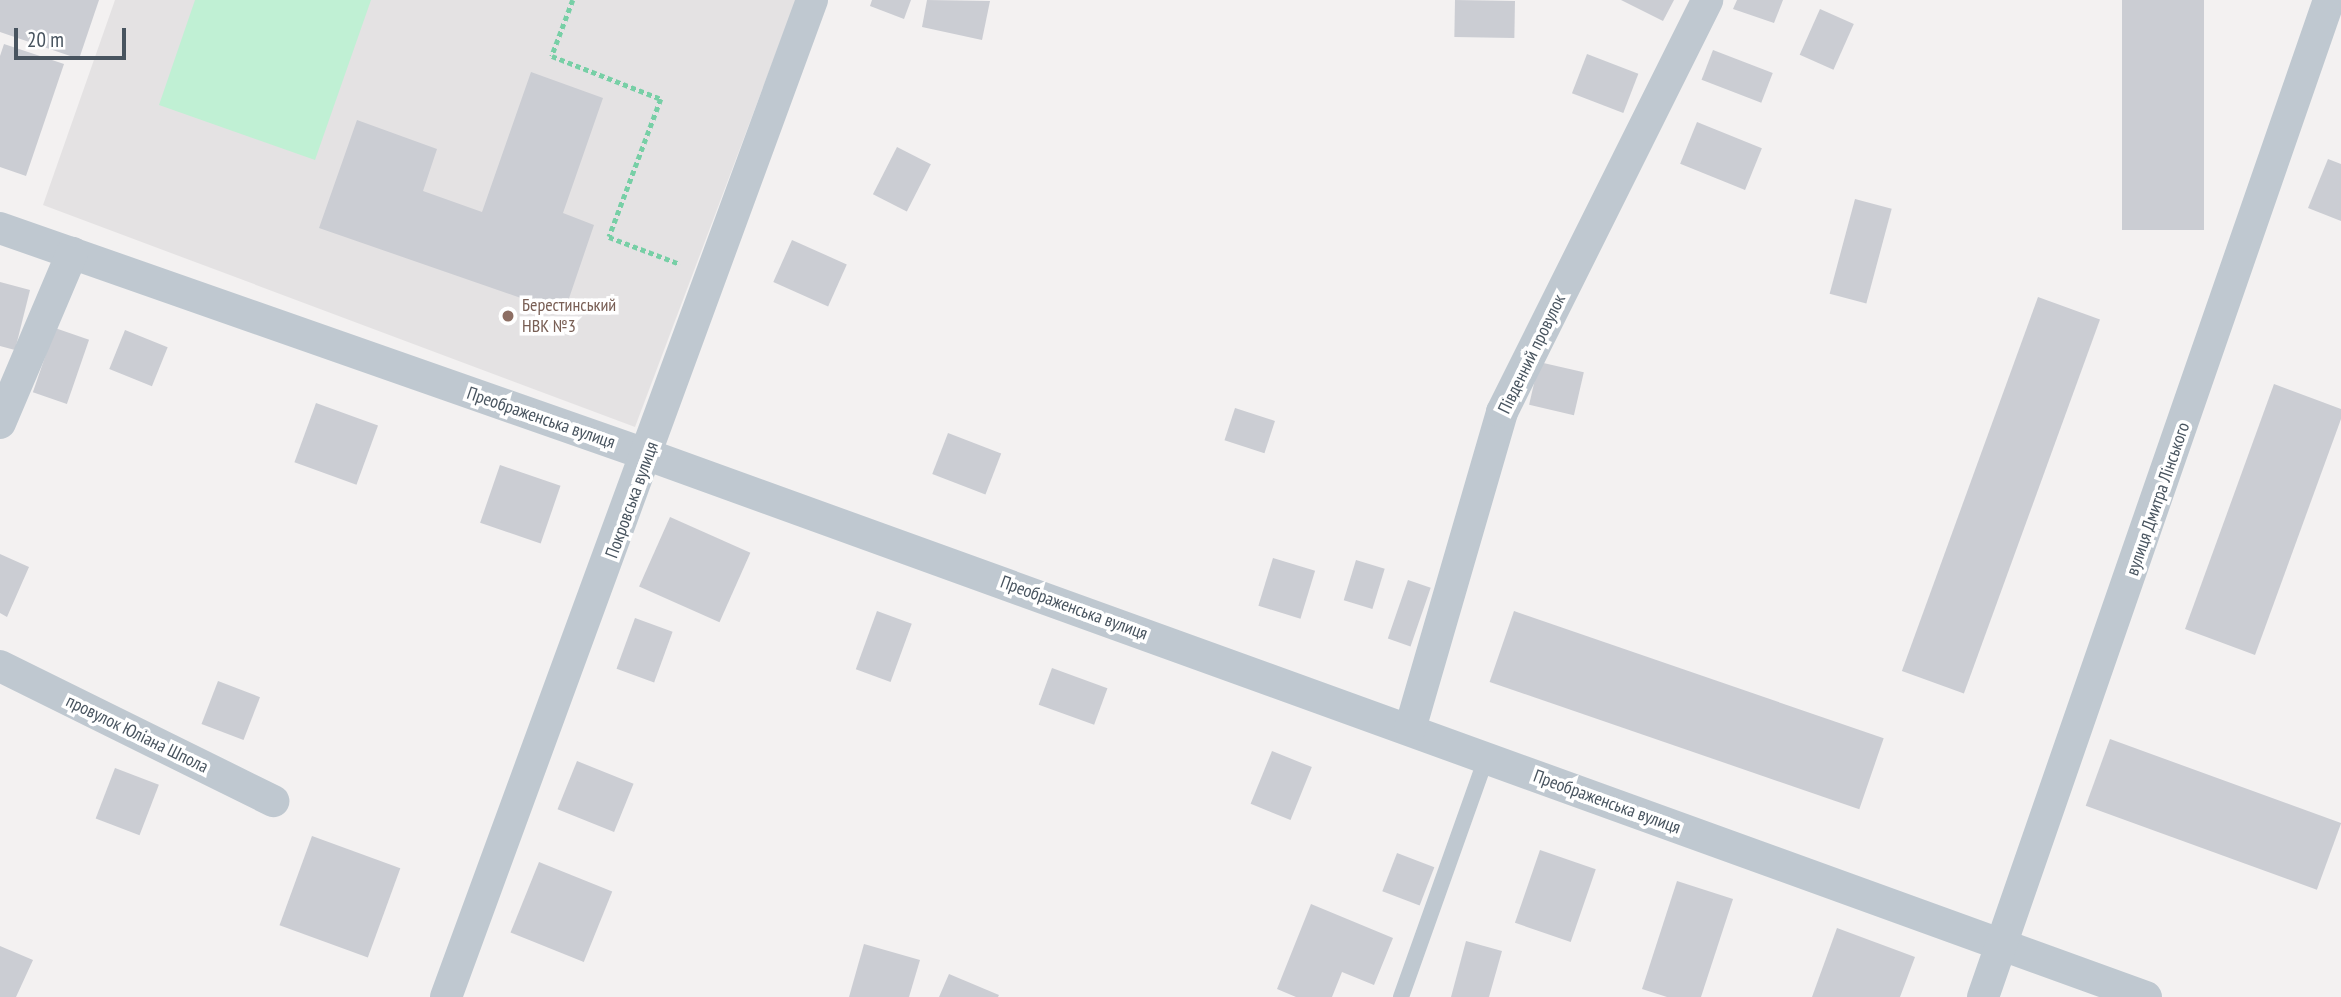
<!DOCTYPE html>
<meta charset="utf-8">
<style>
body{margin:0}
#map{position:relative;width:2341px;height:997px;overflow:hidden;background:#f3f1f1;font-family:"PT Sans Narrow",sans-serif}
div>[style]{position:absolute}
.education>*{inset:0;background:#e4e2e3}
.green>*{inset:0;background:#c0f0d4}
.building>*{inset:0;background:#cbcdd3;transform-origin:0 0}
.path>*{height:4.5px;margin-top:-2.25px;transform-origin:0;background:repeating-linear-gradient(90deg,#77cfa6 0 5px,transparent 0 8.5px)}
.service>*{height:16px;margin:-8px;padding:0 8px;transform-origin:8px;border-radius:8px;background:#bfc8d0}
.minor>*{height:32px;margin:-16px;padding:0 16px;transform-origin:16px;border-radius:16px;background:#bfc8d0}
.dots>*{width:19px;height:19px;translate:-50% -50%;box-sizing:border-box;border:4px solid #fff;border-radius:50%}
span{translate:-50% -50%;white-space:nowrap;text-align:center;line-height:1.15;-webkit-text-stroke:7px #fff;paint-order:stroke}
.education-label{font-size:18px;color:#785e54}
.left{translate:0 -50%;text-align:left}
.street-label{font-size:18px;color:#48545f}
.scale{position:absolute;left:14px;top:28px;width:112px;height:32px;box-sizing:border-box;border:4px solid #48545f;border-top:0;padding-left:9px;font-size:21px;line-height:24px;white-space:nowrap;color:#48545f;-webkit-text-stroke:5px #fff;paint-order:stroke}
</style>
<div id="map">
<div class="education">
<i style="clip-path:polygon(115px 0,796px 0,635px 427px,43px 205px)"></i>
</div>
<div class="green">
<i style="clip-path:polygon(195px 0,371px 0,315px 160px,159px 105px)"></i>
</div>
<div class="building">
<i style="clip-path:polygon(0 0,99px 0,79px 59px,0 32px)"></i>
<i style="clip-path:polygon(872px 0,911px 0,904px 19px,870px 6px)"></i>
<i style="clip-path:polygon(927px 0,990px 1px,982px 40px,922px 27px)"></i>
<i style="left:1455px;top:0;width:60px;height:37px;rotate:1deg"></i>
<i style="clip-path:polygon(1621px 0,1674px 0,1663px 21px)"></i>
<i style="clip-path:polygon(1737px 0,1783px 0,1774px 23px,1733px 9px)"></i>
<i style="left:2122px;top:0;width:82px;height:230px"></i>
<i style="left:1820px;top:9px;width:37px;height:50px;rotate:24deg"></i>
<i style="clip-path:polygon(4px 44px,64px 64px,26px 176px,0 167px,0 56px)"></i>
<i style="left:1713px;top:50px;width:64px;height:32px;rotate:21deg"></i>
<i style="left:1587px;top:54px;width:55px;height:42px;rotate:21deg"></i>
<i style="clip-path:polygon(531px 72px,603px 98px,563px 213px,594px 225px,564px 313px,319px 228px,357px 120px,437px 149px,423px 191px,482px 212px)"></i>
<i style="left:1697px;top:122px;width:70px;height:45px;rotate:22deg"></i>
<i style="left:897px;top:147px;width:38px;height:53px;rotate:27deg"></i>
<i style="clip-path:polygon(2328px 159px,2341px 164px,2341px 221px,2308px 208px)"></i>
<i style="left:1855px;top:199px;width:38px;height:98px;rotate:15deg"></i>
<i style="left:792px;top:240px;width:60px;height:46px;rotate:24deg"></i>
<i style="clip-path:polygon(0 282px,30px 290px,15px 350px,0 346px)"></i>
<i style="left:2038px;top:297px;width:66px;height:398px;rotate:20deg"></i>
<i style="left:55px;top:328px;width:36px;height:68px;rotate:19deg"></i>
<i style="left:125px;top:330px;width:46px;height:42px;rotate:22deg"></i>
<i style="left:1539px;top:362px;width:46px;height:44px;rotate:13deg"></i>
<i style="clip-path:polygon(2274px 384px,2341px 409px,2341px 419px,2255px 655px,2185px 629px)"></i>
<i style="left:316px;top:403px;width:66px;height:63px;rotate:20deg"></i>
<i style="left:1235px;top:408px;width:42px;height:34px;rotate:18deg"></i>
<i style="left:948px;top:433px;width:57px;height:44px;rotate:21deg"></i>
<i style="left:500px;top:465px;width:64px;height:61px;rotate:19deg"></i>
<i style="left:670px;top:517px;width:88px;height:76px;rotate:24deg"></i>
<i style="clip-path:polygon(0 554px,29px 567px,7px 617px,0 613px)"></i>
<i style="left:1273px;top:558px;width:44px;height:50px;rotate:17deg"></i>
<i style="left:1356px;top:560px;width:30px;height:42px;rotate:17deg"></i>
<i style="left:1408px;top:580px;width:24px;height:62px;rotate:19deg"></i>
<i style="left:877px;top:611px;width:37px;height:62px;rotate:20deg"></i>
<i style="left:1514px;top:611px;width:391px;height:75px;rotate:19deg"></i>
<i style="left:635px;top:618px;width:40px;height:54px;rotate:20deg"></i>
<i style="left:1052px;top:668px;width:59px;height:39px;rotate:20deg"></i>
<i style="left:218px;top:681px;width:45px;height:46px;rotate:21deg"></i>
<i style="left:2110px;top:739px;width:246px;height:71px;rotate:20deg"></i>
<i style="left:1272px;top:751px;width:43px;height:57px;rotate:22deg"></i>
<i style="left:577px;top:761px;width:61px;height:52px;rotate:22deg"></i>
<i style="left:115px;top:768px;width:47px;height:54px;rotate:21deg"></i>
<i style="left:312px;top:836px;width:94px;height:95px;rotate:20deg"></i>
<i style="left:1540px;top:850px;width:59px;height:77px;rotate:19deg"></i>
<i style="left:1397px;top:853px;width:40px;height:41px;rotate:21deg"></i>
<i style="left:539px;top:862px;width:79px;height:76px;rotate:22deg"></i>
<i style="clip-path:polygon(1677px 881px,1733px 899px,1701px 997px,1667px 997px,1642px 989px)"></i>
<i style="clip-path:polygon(1311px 904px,1393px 938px,1374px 985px,1342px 972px,1332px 997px,1296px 997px,1277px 989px)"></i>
<i style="clip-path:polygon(1837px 928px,1915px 957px,1900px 997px,1812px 997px)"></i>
<i style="clip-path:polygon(1466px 941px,1502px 951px,1489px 997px,1451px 997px)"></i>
<i style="clip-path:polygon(864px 944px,920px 960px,909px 997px,849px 997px)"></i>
<i style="clip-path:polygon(0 946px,33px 960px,16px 997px,0 997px)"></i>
<i style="clip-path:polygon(949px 974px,999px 995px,998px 997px,939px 997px)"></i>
</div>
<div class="path">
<i style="left:573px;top:0;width:60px;rotate:110.6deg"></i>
<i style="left:552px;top:56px;width:117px;rotate:21.5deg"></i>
<i style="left:661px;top:99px;width:147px;rotate:110.6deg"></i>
<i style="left:609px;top:237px;width:76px;rotate:20.8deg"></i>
</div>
<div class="service">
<i style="left:1401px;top:997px;width:254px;rotate:-70.4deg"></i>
</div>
<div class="minor">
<i style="left:0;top:228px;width:687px;rotate:19.31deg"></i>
<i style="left:648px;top:455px;width:1593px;rotate:19.89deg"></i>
<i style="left:0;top:423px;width:185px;rotate:-67deg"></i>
<i style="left:0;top:666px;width:305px;rotate:26.3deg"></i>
<i style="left:1410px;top:729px;width:330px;rotate:-73.8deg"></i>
<i style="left:1502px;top:412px;width:460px;rotate:-63.5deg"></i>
<i style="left:446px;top:997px;width:1062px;rotate:-69.84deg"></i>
<i style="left:1983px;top:997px;width:1055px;rotate:-70.86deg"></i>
</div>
<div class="dots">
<i style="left:508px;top:316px;background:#8d6e63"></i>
</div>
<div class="education-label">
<span class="left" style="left:522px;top:316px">Берестинський<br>НВК №3</span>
</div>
<div class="street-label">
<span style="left:1532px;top:354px;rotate:-64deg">Південний провулок</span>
<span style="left:541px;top:418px;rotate:19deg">Преображенська вулиця</span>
<span style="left:2158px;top:499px;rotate:-71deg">вулиця Дмитра Лінського</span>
<span style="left:632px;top:500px;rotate:-70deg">Покровська вулиця</span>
<span style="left:1074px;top:608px;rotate:20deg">Преображенська вулиця</span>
<span style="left:137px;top:734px;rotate:26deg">провулок Юліана Шпола</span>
<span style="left:1607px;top:802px;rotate:20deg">Преображенська вулиця</span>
</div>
<div class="scale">20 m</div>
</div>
